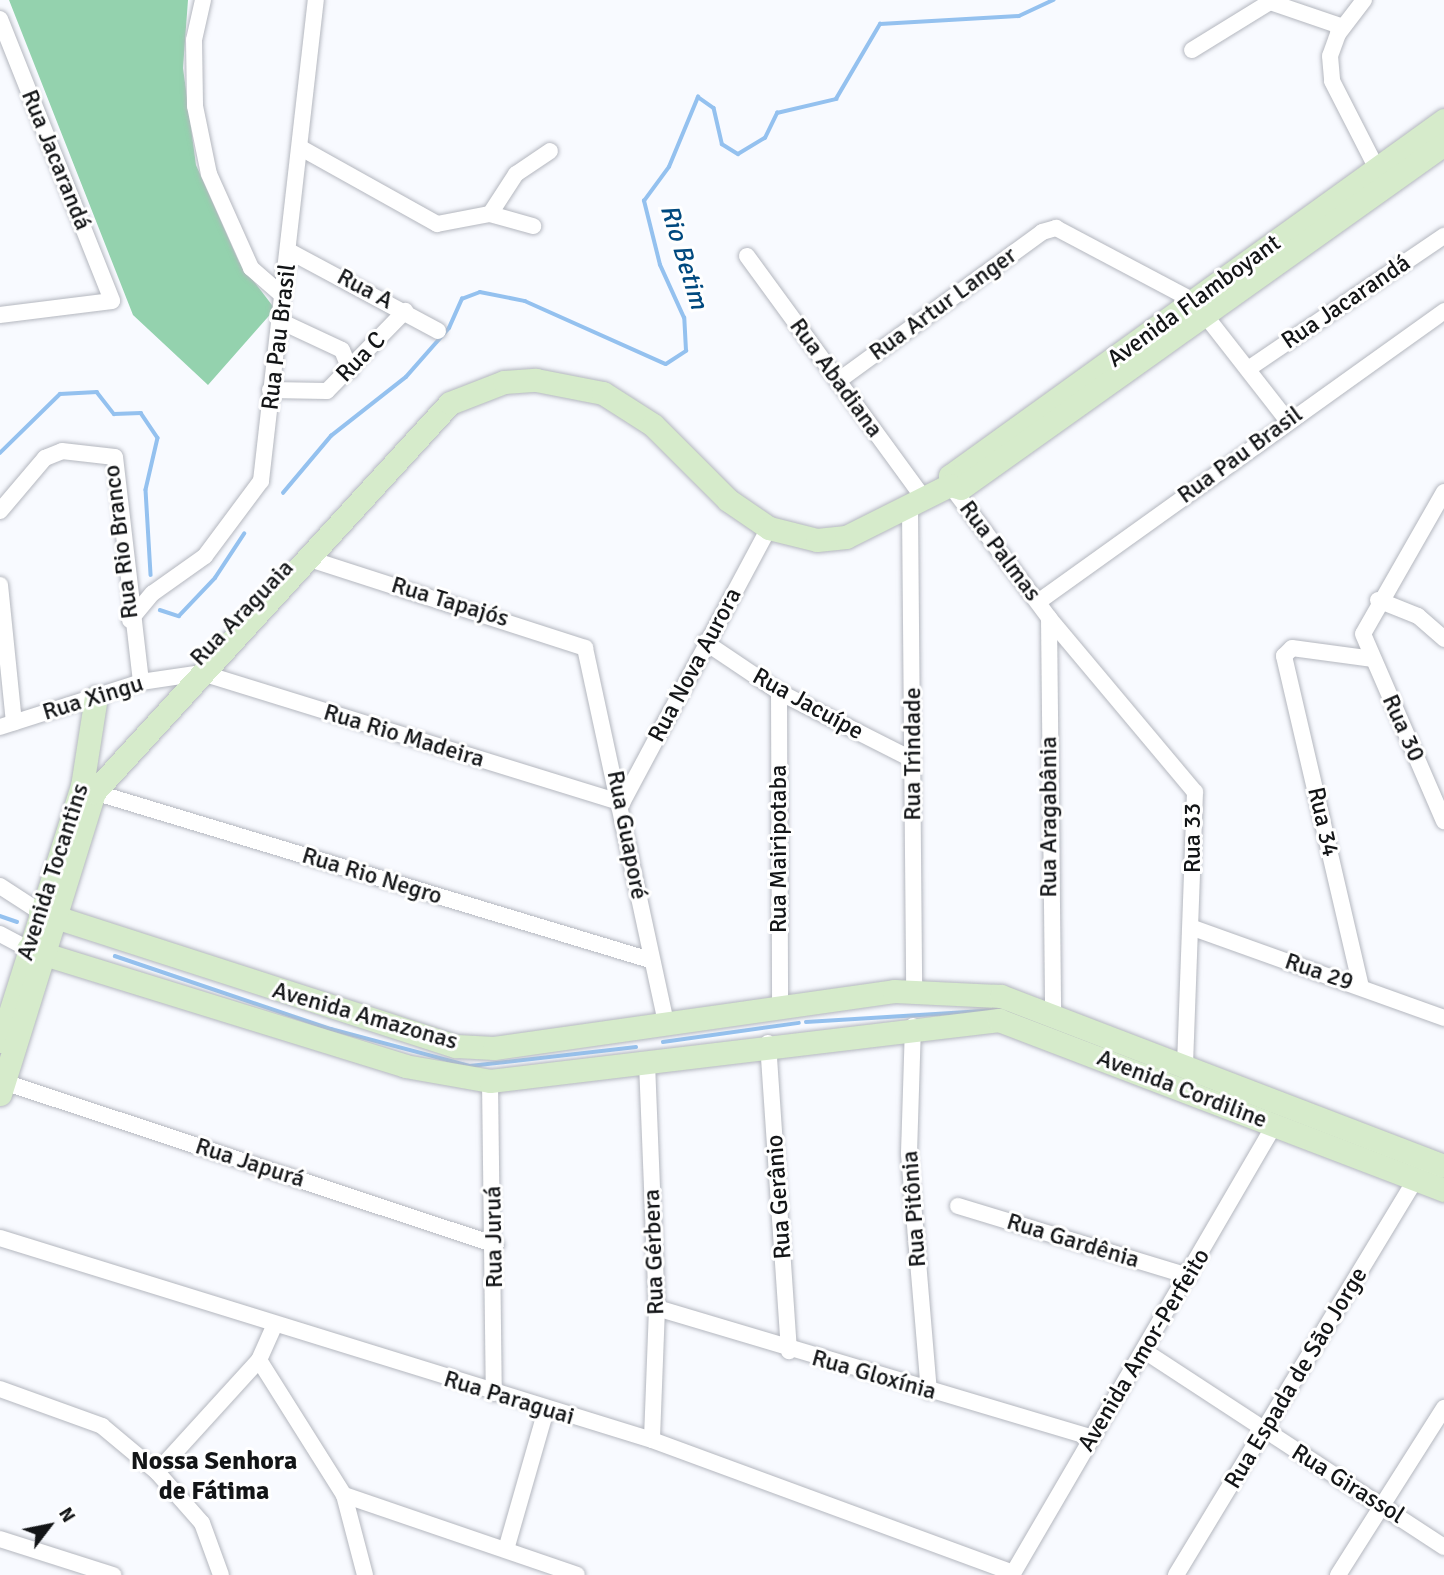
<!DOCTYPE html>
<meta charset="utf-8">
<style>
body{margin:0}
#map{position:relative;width:1444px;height:1575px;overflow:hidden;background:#f8faff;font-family:Signika,sans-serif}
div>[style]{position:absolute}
.forest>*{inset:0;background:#94d2ae}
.stream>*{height:3.5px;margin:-1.75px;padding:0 1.75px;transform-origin:1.75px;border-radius:1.75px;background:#94c1ef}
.roads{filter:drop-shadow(0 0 2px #b4b7bf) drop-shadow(0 0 2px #b4b7bf)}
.street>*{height:16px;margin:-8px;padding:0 8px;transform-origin:8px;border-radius:8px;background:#fff}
.secondary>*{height:23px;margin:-11.5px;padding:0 11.5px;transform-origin:11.5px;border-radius:11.5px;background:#d6ebcb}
span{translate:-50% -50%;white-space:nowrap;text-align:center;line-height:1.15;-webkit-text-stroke:6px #fff;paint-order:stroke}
.street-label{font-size:24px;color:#131517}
.water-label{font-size:26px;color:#00497f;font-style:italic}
.neighbourhood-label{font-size:26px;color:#131517;font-weight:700}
.north{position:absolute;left:14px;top:1491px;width:70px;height:70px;-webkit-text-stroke:5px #fff;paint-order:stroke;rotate:58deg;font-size:19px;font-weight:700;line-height:28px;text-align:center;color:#131517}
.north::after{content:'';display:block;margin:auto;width:24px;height:32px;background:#131517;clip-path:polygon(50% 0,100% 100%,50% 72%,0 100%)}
</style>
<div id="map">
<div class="forest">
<i style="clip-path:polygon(9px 0,188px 0,183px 68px,196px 165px,239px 262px,275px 309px,208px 385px,133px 315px)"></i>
</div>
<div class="stream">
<i style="left:0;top:453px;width:84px;rotate:-44.5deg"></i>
<i style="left:60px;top:394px;width:37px;rotate:-3deg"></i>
<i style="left:97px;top:392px;width:28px;rotate:52deg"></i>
<i style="left:114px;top:414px;width:27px;rotate:-2deg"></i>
<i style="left:141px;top:413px;width:30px;rotate:56deg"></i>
<i style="left:158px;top:438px;width:53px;rotate:103deg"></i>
<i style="left:146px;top:490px;width:85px;rotate:86.6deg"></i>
<i style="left:283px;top:493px;width:75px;rotate:-49.9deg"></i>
<i style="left:331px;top:436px;width:95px;rotate:-38.2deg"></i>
<i style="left:406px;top:377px;width:65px;rotate:-48.7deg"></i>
<i style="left:449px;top:328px;width:32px;rotate:-66deg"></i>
<i style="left:462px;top:299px;width:19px;rotate:-21deg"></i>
<i style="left:480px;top:292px;width:46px;rotate:11.3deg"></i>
<i style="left:525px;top:301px;width:154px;rotate:24.1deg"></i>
<i style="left:666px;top:364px;width:24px;rotate:-33deg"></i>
<i style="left:686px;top:351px;width:33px;rotate:-93deg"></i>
<i style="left:684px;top:318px;width:58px;rotate:-114.4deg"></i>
<i style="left:660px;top:265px;width:66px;rotate:-104deg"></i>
<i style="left:644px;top:201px;width:42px;rotate:-53.7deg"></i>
<i style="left:669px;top:167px;width:76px;rotate:-67.5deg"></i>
<i style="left:698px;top:97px;width:19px;rotate:35deg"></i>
<i style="left:714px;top:108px;width:37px;rotate:77deg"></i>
<i style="left:722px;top:144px;width:19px;rotate:32deg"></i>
<i style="left:738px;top:154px;width:31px;rotate:-31deg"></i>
<i style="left:765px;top:138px;width:28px;rotate:-64deg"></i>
<i style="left:777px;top:113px;width:61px;rotate:-13.3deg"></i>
<i style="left:836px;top:99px;width:87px;rotate:-59.6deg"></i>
<i style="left:880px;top:24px;width:139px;rotate:-3.3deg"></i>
<i style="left:1019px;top:16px;width:38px;rotate:-25deg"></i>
<i style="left:160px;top:610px;width:20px;rotate:18deg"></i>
<i style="left:179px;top:616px;width:52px;rotate:-46.5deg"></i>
<i style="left:215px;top:578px;width:53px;rotate:-56.6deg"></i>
<i style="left:0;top:916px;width:18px;rotate:19deg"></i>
<i style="left:115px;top:956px;width:228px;rotate:18.7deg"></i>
<i style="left:331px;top:1029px;width:144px;rotate:14.9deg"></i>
<i style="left:470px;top:1066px;width:167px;rotate:-6.5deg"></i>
<i style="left:806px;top:1022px;width:182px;rotate:-3.5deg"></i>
<i style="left:663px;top:1042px;width:137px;rotate:-8deg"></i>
</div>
<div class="roads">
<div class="street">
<i style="left:203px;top:0;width:41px;rotate:102.7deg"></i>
<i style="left:194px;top:40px;width:66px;rotate:89.1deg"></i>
<i style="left:195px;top:106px;width:69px;rotate:78.4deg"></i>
<i style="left:209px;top:174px;width:103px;rotate:65.9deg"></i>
<i style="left:251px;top:268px;width:41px;rotate:41.1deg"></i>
<i style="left:1364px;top:0;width:43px;rotate:127.4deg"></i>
<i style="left:1338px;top:34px;width:23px;rotate:110deg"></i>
<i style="left:1330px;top:56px;width:25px;rotate:85deg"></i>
<i style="left:1332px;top:81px;width:106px;rotate:62.9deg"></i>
<i style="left:0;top:19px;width:303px;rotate:68.3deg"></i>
<i style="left:112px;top:301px;width:113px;rotate:172.9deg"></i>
<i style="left:1192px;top:50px;width:92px;rotate:-31.6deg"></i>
<i style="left:1270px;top:2px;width:77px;rotate:18.9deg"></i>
<i style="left:301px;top:148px;width:156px;rotate:29.2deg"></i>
<i style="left:437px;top:224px;width:54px;rotate:-10.7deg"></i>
<i style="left:490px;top:214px;width:48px;rotate:-57deg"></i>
<i style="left:516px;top:174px;width:41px;rotate:-34.1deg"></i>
<i style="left:490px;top:214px;width:45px;rotate:15.6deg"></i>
<i style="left:289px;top:251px;width:169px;rotate:28.2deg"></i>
<i style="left:747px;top:256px;width:302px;rotate:53.9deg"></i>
<i style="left:280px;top:321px;width:68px;rotate:25.1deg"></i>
<i style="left:342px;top:350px;width:22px;rotate:68deg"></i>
<i style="left:1248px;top:369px;width:237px;rotate:-34.2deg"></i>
<i style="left:838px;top:381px;width:253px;rotate:-36.1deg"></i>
<i style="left:1042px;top:232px;width:15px;rotate:-16deg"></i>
<i style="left:1056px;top:228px;width:156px;rotate:27.9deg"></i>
<i style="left:1194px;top:301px;width:151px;rotate:52deg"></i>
<i style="left:270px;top:390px;width:57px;rotate:1deg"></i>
<i style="left:327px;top:391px;width:112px;rotate:-45.7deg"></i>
<i style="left:950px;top:485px;width:166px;rotate:53.3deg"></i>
<i style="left:1049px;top:618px;width:227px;rotate:50deg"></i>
<i style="left:1195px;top:792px;width:275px;rotate:92.1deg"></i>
<i style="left:1444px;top:492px;width:163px;rotate:119.7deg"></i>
<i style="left:1363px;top:634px;width:204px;rotate:66.6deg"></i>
<i style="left:910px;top:509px;width:482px;rotate:89.5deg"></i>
<i style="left:0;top:511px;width:70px;rotate:-49.7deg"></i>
<i style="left:45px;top:458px;width:18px;rotate:-22deg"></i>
<i style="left:62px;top:451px;width:53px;rotate:6.5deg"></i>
<i style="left:115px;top:457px;width:226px;rotate:83.4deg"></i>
<i style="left:313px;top:560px;width:286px;rotate:17.9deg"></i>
<i style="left:585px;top:648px;width:384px;rotate:77.8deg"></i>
<i style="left:0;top:585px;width:138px;rotate:84.2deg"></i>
<i style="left:1378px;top:600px;width:43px;rotate:21.8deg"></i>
<i style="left:1418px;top:616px;width:35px;rotate:41deg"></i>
<i style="left:1038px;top:602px;width:500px;rotate:-35.6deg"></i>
<i style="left:1049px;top:618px;width:398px;rotate:89.4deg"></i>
<i style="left:130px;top:620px;width:35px;rotate:-50deg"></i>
<i style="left:153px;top:593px;width:64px;rotate:-35.4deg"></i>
<i style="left:205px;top:556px;width:94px;rotate:-53.3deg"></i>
<i style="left:261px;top:481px;width:484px;rotate:-83.5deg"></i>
<i style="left:705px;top:642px;width:89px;rotate:34deg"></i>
<i style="left:779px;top:692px;width:150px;rotate:26.9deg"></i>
<i style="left:779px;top:692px;width:313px;rotate:89.8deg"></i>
<i style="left:0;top:727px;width:148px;rotate:-17.7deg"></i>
<i style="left:141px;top:682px;width:62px;rotate:-8.4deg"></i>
<i style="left:202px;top:673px;width:440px;rotate:17.2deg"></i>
<i style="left:622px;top:803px;width:312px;rotate:-61.9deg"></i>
<i style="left:94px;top:792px;width:581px;rotate:16.81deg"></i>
<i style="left:0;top:886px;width:48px;rotate:33deg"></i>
<i style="left:1193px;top:928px;width:267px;rotate:19.7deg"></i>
<i style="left:0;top:934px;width:32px;rotate:28deg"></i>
<i style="left:1361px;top:987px;width:340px;rotate:-103.1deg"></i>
<i style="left:1284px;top:656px;width:11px;rotate:-45deg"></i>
<i style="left:1292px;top:648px;width:82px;rotate:7.7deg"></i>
<i style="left:913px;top:1026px;width:128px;rotate:91.8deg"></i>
<i style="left:909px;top:1154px;width:238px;rotate:85.2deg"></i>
<i style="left:768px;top:1043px;width:309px;rotate:86.1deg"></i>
<i style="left:647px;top:1063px;width:245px;rotate:87.7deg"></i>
<i style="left:657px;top:1308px;width:132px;rotate:92.2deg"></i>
<i style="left:490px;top:1081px;width:312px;rotate:89.3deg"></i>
<i style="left:4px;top:1082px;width:518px;rotate:18.33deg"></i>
<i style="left:958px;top:1206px;width:241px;rotate:16.9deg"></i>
<i style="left:0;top:1238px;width:683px;rotate:17.21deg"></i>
<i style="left:652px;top:1440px;width:385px;rotate:20.2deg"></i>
<i style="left:657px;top:1308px;width:454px;rotate:16.6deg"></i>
<i style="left:1146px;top:1352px;width:356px;rotate:33.2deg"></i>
<i style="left:259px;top:1360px;width:160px;rotate:57.8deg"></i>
<i style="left:344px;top:1495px;width:83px;rotate:75.3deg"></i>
<i style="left:0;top:1389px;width:109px;rotate:19.9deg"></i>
<i style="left:102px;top:1426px;width:72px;rotate:39.9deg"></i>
<i style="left:157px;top:1472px;width:68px;rotate:48.6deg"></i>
<i style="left:202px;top:1523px;width:55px;rotate:69.9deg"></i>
<i style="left:157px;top:1472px;width:151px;rotate:-47.7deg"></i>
<i style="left:259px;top:1360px;width:37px;rotate:-66deg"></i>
<i style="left:344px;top:1495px;width:246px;rotate:18.9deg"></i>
<i style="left:0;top:1539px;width:119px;rotate:17.7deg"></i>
<i style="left:507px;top:1546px;width:141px;rotate:-74deg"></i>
<i style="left:1012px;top:1575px;width:522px;rotate:-59.75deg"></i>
<i style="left:1176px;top:1575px;width:461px;rotate:-58.8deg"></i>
<i style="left:1338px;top:1575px;width:198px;rotate:-57.6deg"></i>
</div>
<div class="secondary">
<i style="left:1444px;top:120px;width:609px;rotate:144.22deg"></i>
<i style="left:950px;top:476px;width:9px;rotate:90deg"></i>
<i style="left:950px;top:485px;width:11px;rotate:15deg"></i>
<i style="left:961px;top:488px;width:593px;rotate:-35.46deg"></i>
<i style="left:40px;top:912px;width:437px;rotate:17.9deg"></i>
<i style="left:456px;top:1046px;width:38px;rotate:3deg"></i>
<i style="left:494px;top:1048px;width:404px;rotate:-8.1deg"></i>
<i style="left:894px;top:991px;width:107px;rotate:2.7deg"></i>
<i style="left:1001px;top:996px;width:474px;rotate:21deg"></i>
<i style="left:28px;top:949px;width:395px;rotate:17.2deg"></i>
<i style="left:405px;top:1066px;width:86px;rotate:10deg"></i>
<i style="left:490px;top:1081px;width:513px;rotate:-6.83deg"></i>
<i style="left:999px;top:1020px;width:476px;rotate:20.9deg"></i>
<i style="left:1px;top:1041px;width:268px;rotate:-72.4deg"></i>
<i style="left:82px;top:786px;width:90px;rotate:-81.1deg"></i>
<i style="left:0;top:1094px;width:316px;rotate:-72.7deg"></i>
<i style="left:94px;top:792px;width:527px;rotate:-47.54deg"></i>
<i style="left:450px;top:403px;width:58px;rotate:-21.3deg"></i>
<i style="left:504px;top:382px;width:32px;rotate:-4deg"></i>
<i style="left:536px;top:380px;width:68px;rotate:11deg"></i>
<i style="left:603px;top:393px;width:59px;rotate:32.6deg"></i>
<i style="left:653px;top:425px;width:106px;rotate:45deg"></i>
<i style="left:728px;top:500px;width:50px;rotate:34.3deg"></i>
<i style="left:769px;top:528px;width:49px;rotate:14deg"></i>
<i style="left:817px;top:540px;width:29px;rotate:-6deg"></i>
<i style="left:846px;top:537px;width:116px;rotate:-26.6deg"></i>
</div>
</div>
<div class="street-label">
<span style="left:56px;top:160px;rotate:68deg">Rua Jacarandá</span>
<span style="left:365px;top:289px;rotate:28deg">Rua A</span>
<span style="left:1194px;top:301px;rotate:-36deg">Avenida Flamboyant</span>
<span style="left:1346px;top:302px;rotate:-34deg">Rua Jacarandá</span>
<span style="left:943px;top:304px;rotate:-36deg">Rua Artur Langer</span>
<span style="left:279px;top:337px;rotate:-83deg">Rua Pau Brasil</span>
<span style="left:361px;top:357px;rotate:-46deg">Rua C</span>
<span style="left:836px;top:378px;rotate:54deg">Rua Abadiana</span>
<span style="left:1240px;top:455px;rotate:-36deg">Rua Pau Brasil</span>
<span style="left:121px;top:542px;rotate:-97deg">Rua Rio Branco</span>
<span style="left:1000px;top:551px;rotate:53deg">Rua Palmas</span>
<span style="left:450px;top:602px;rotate:17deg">Rua Tapajós</span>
<span style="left:242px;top:613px;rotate:-46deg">Rua Araguaia</span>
<span style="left:695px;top:665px;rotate:-62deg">Rua Nova Aurora</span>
<span style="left:93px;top:698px;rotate:-17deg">Rua Xingu</span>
<span style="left:808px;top:704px;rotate:29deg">Rua Jacuípe</span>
<span style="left:1403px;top:728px;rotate:66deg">Rua 30</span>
<span style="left:404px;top:736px;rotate:17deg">Rua Rio Madeira</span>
<span style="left:913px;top:754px;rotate:-90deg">Rua Trindade</span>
<span style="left:1049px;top:817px;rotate:-90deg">Rua Aragabânia</span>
<span style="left:1323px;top:822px;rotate:77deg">Rua 34</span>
<span style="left:627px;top:835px;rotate:79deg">Rua Guaporé</span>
<span style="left:1193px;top:838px;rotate:-90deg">Rua 33</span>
<span style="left:779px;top:849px;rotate:-90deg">Rua Mairipotaba</span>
<span style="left:53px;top:872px;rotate:-72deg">Avenida Tocantins</span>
<span style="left:372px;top:876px;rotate:17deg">Rua Rio Negro</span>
<span style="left:1319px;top:972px;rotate:19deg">Rua 29</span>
<span style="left:365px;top:1016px;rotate:16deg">Avenida Amazonas</span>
<span style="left:1182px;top:1089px;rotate:21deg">Avenida Cordiline</span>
<span style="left:250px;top:1163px;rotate:18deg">Rua Japurá</span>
<span style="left:779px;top:1197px;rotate:-94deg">Rua Gerânio</span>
<span style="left:914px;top:1209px;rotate:-94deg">Rua Pitônia</span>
<span style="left:494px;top:1237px;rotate:-91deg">Rua Juruá</span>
<span style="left:1073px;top:1241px;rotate:17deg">Rua Gardênia</span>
<span style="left:654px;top:1252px;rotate:-92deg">Rua Gérbera</span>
<span style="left:1144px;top:1350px;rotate:-59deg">Avenida Amor-Perfeito</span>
<span style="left:874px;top:1375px;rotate:16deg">Rua Gloxínia</span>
<span style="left:1296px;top:1378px;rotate:-59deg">Rua Espada de São Jorge</span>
<span style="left:509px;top:1398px;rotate:17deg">Rua Paraguai</span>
<span style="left:1348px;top:1484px;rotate:32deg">Rua Girassol</span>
</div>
<div class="water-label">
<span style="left:683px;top:257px;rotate:73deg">Rio Betim</span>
</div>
<div class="neighbourhood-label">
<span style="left:214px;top:1477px">Nossa Senhora<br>de Fátima</span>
</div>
<div class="north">N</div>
</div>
